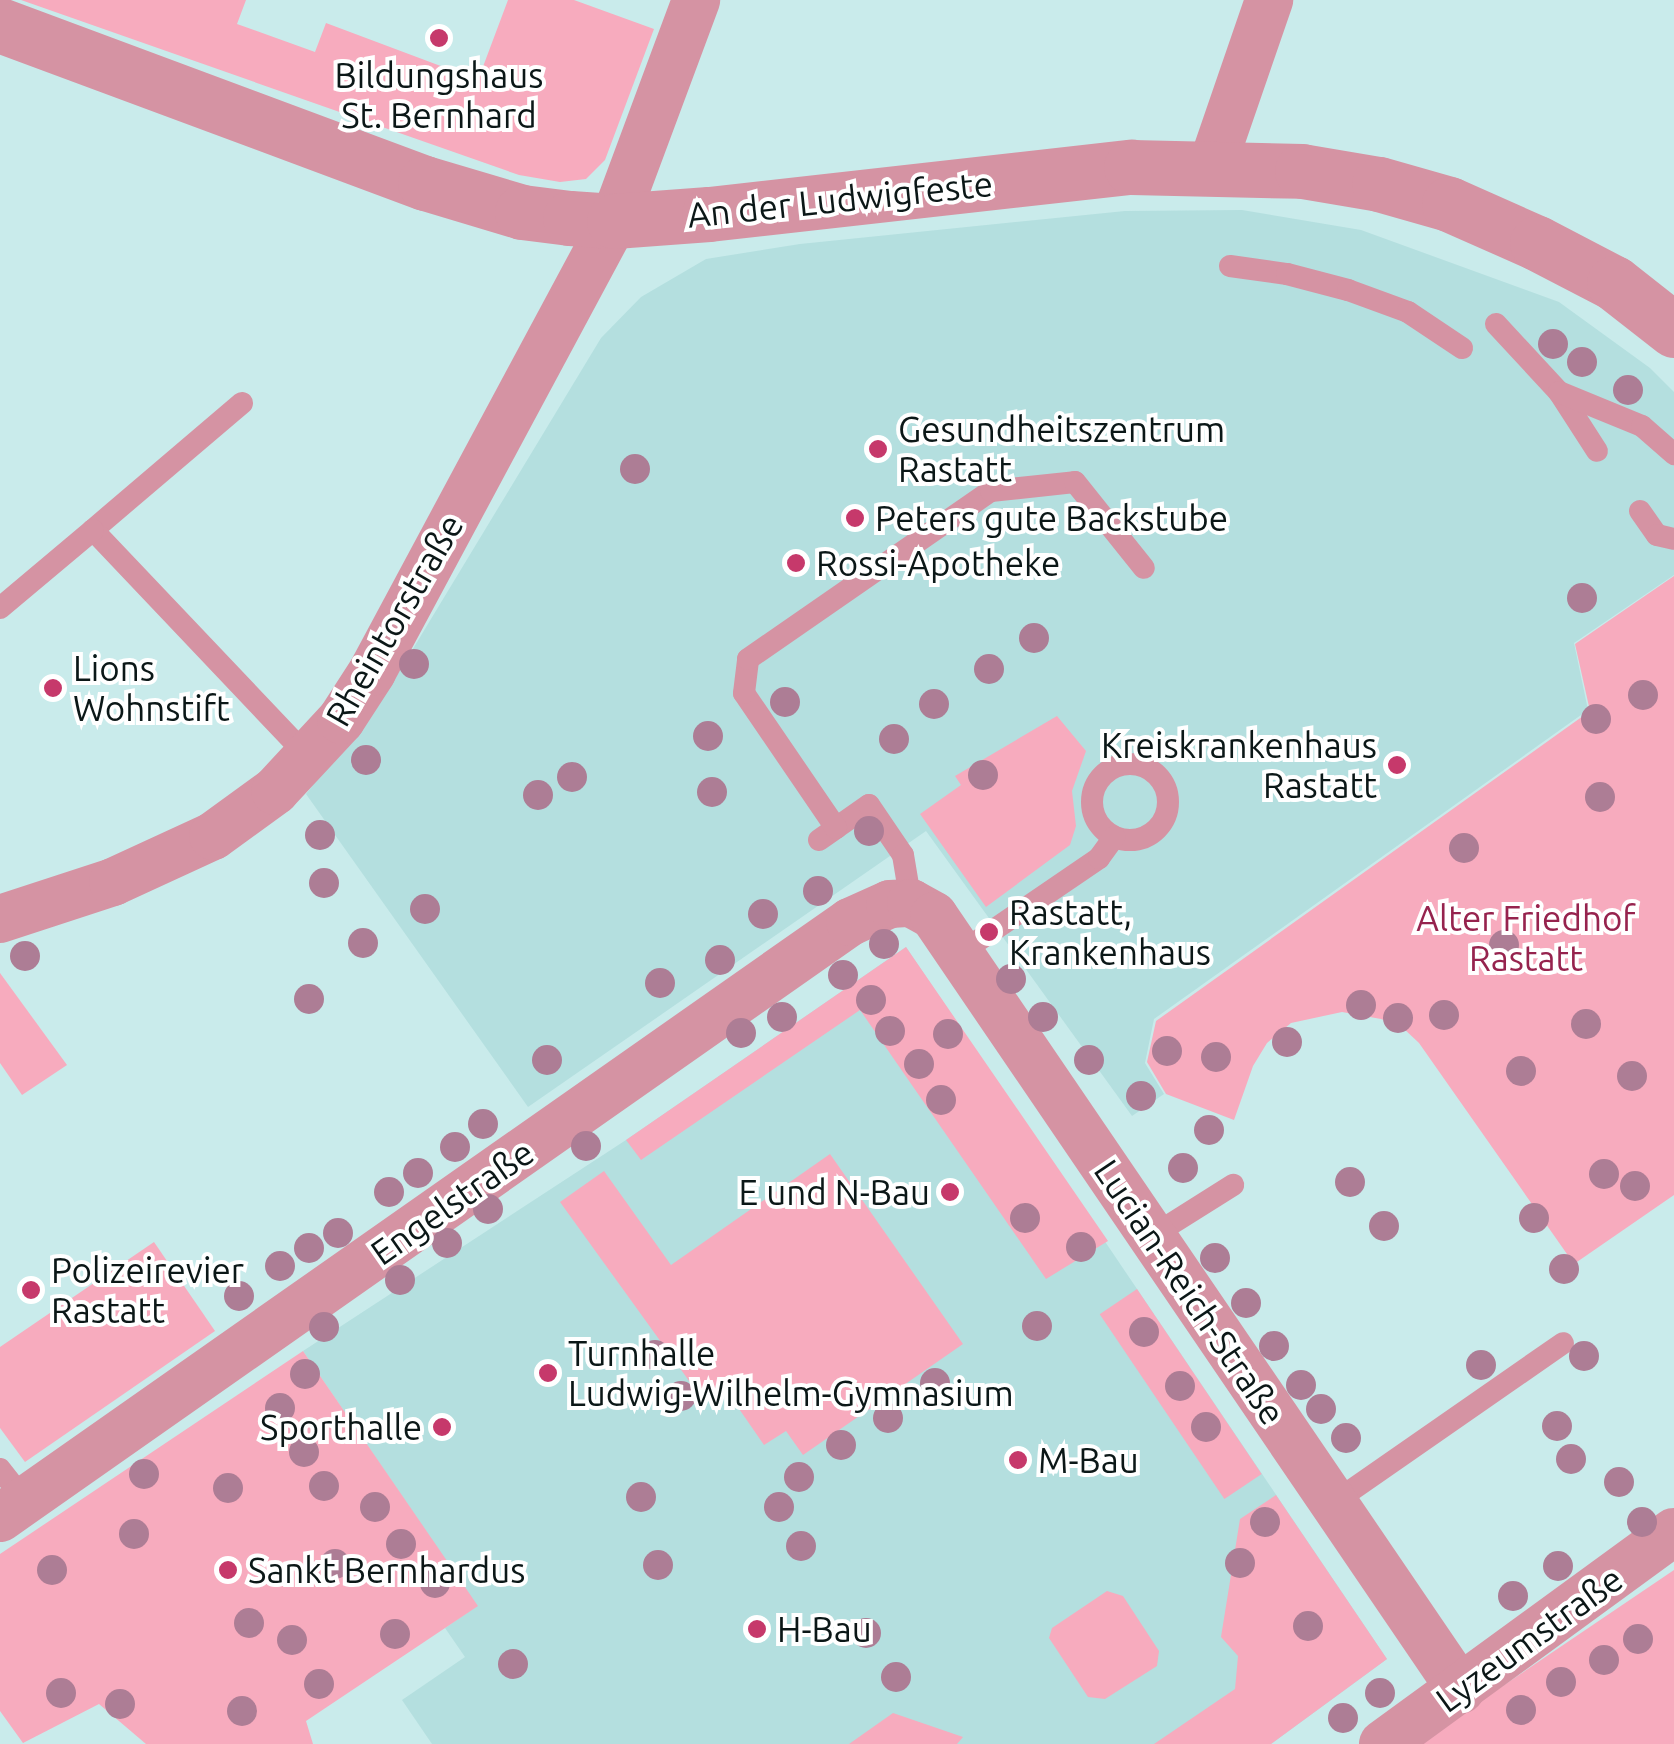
<!DOCTYPE html>
<meta charset="utf-8">
<style>
body{margin:0}
#map{position:relative;width:1674px;height:1744px;overflow:hidden;background:#c9ebeb;font-family:Ubuntu,sans-serif}
div>[style]{position:absolute}
.built>*{inset:0;background:#b4dfdf}
.green>*{inset:0;background:#f7abbe;transform-origin:0 0}
.service>*{height:22px;margin:-11px;padding:0 11px;transform-origin:11px;border-radius:11px;background:#d593a3}
.service>.ring{margin:-11px;padding:0;box-sizing:content-box;background:none;border:22px solid #d593a3;border-radius:50%}
.minor>*{height:48px;margin:-24px;padding:0 24px;transform-origin:24px;border-radius:24px;background:#d593a3}
.tertiary>*{height:55px;margin:-27.5px;padding:0 27.5px;transform-origin:27.5px;border-radius:27.5px;background:#d593a3}
.trees>*{width:30px;height:30px;margin:-15px;border-radius:50%;background:#ad7d95}
.dots>*{width:28px;height:28px;translate:-50% -50%;box-sizing:border-box;border:5px solid #fff;border-radius:50%}
span{translate:-50% -50%;white-space:nowrap;text-align:center;line-height:1.15;-webkit-text-stroke:8px #fff;paint-order:stroke}
.poi-label{font-size:35px;color:#0b1717}
.left{translate:0 -50%;text-align:left}
.right{translate:-100% -50%;text-align:right}
.street-label{font-size:35px;color:#0b1717}
.park-label{font-size:35px;color:#96234e}
</style>
<div id="map">
<div class="built">
<i style="clip-path:polygon(1242px 210px,1361px 230px,1559px 302px,1650px 368px,1674px 392px,1674px 575px,1574px 643px,1588px 710px,1154px 1019px,1145px 1063px,1164px 1094px,1132px 1116px,926px 831px,528px 1107px,306px 794px,385px 695px,601px 338px,641px 297px,706px 259px,800px 244px,1125px 211px)"></i>
<i style="clip-path:polygon(906px 947px,1387px 1659px,1271px 1744px,432px 1744px,402px 1700px,465px 1657px,445px 1628px,477px 1606px,303px 1351px,626px 1140px)"></i>
</div>
<div class="green">
<i style="clip-path:polygon(21px 0,246px 0,237px 24px,315px 52px,326px 23px,478px 80px,508px 0,574px 0,654px 29px,605px 160px,586px 179px,560px 182px,519px 175px)"></i>
<i style="clip-path:polygon(1674px 576px,1674px 1195px,1574px 1264px,1419px 1043px,1402px 1027px,1381px 1019px,1342px 1012px,1291px 1023px,1267px 1043px,1253px 1066px,1234px 1120px,1166px 1094px,1147px 1062px,1156px 1021px,1590px 711px,1575px 644px)"></i>
<i style="clip-path:polygon(1057px 716px,1086px 751px,1072px 791px,1076px 826px,1070px 845px,986px 907px,920px 814px,961px 785px,955px 776px)"></i>
<i style="clip-path:polygon(906px 947px,1108px 1241px,1046px 1279px,860px 1010px,641px 1160px,626px 1140px)"></i>
<i style="clip-path:polygon(0 973px,67px 1065px,22px 1095px,0 1063px)"></i>
<i style="clip-path:polygon(830px 1154px,963px 1344px,803px 1455px,786px 1431px,764px 1445px,726px 1390px,705px 1403px,560px 1202px,604px 1171px,671px 1265px)"></i>
<i style="clip-path:polygon(154px 1242px,215px 1331px,25px 1462px,0 1428px,0 1347px)"></i>
<i style="left:1137px;top:1289px;width:223px;height:45px;rotate:56deg"></i>
<i style="clip-path:polygon(303px 1351px,478px 1606px,306px 1721px,313px 1744px,146px 1744px,99px 1704px,23px 1743px,0 1711px,0 1554px)"></i>
<i style="clip-path:polygon(1276px 1495px,1387px 1659px,1271px 1744px,1154px 1744px,1235px 1689px,1238px 1656px,1221px 1637px,1240px 1519px)"></i>
<i style="clip-path:polygon(1674px 1570px,1674px 1744px,1417px 1744px)"></i>
<i style="clip-path:polygon(1107px 1591px,1123px 1596px,1159px 1651px,1157px 1666px,1105px 1699px,1088px 1697px,1049px 1638px,1052px 1628px)"></i>
<i style="clip-path:polygon(893px 1713px,963px 1737px,957px 1744px,849px 1744px)"></i>
</div>
<div class="service">
<i style="left:1230px;top:266px;width:58px;rotate:8deg"></i>
<i style="left:1287px;top:274px;width:63px;rotate:14.7deg"></i>
<i style="left:1348px;top:290px;width:64px;rotate:20.1deg"></i>
<i style="left:1408px;top:312px;width:65px;rotate:33.7deg"></i>
<i style="left:1496px;top:324px;width:93px;rotate:47.2deg"></i>
<i style="left:1559px;top:392px;width:70px;rotate:57.2deg"></i>
<i style="left:1559px;top:392px;width:90px;rotate:22.3deg"></i>
<i style="left:1642px;top:426px;width:43px;rotate:41.2deg"></i>
<i style="left:242px;top:403px;width:196px;rotate:139.6deg"></i>
<i style="left:93px;top:530px;width:314px;rotate:46.5deg"></i>
<i style="left:1640px;top:511px;width:29px;rotate:55deg"></i>
<i style="left:1657px;top:535px;width:17px;rotate:13deg"></i>
<i style="left:0;top:608px;width:121px;rotate:-40deg"></i>
<i class="ring" style="left:1092px;top:764px;width:54px;height:54px"></i>
<i style="left:836px;top:828px;width:40px;rotate:-34.9deg"></i>
<i style="left:869px;top:805px;width:60px;rotate:55.8deg"></i>
<i style="left:903px;top:855px;width:49px;rotate:80.5deg"></i>
<i style="left:819px;top:840px;width:21px;rotate:-35deg"></i>
<i style="left:836px;top:828px;width:163px;rotate:-124.3deg"></i>
<i style="left:744px;top:693px;width:34px;rotate:-83deg"></i>
<i style="left:748px;top:659px;width:295px;rotate:-34.7deg"></i>
<i style="left:991px;top:491px;width:84px;rotate:-6.1deg"></i>
<i style="left:1075px;top:482px;width:110px;rotate:51.3deg"></i>
<i style="left:957px;top:955px;width:172px;rotate:-34.3deg"></i>
<i style="left:1099px;top:858px;width:26px;rotate:-54deg"></i>
<i style="left:1152px;top:1236px;width:96px;rotate:-32.2deg"></i>
<i style="left:0;top:1469px;width:42px;rotate:51.8deg"></i>
<i style="left:1333px;top:1503px;width:280px;rotate:-34.8deg"></i>
</div>
<div class="minor">
<i style="left:1212px;top:166px;width:176px;rotate:-71deg"></i>
<i style="left:0;top:919px;width:119px;rotate:-18.1deg"></i>
<i style="left:113px;top:882px;width:110px;rotate:-24.7deg"></i>
<i style="left:213px;top:836px;width:77px;rotate:-36deg"></i>
<i style="left:275px;top:791px;width:97px;rotate:-47.1deg"></i>
<i style="left:341px;top:720px;width:57px;rotate:-57.1deg"></i>
<i style="left:372px;top:672px;width:512px;rotate:-61.78deg"></i>
<i style="left:614px;top:221px;width:236px;rotate:-69.6deg"></i>
<i style="left:0;top:1518px;width:1038px;rotate:-35.04deg"></i>
<i style="left:850px;top:922px;width:44px;rotate:-24.2deg"></i>
<i style="left:890px;top:904px;width:21px;rotate:-3deg"></i>
<i style="left:911px;top:903px;width:26px;rotate:29deg"></i>
<i style="left:934px;top:916px;width:936px;rotate:55.75deg"></i>
<i style="left:1383px;top:1744px;width:360px;rotate:-36.1deg"></i>
</div>
<div class="tertiary">
<i style="left:0;top:25px;width:453px;rotate:20.4deg"></i>
<i style="left:425px;top:183px;width:101px;rotate:16.6deg"></i>
<i style="left:522px;top:212px;width:48px;rotate:7.1deg"></i>
<i style="left:570px;top:218px;width:44px;rotate:3.9deg"></i>
<i style="left:614px;top:221px;width:95px;rotate:-4.2deg"></i>
<i style="left:709px;top:214px;width:425px;rotate:-6.4deg"></i>
<i style="left:1131px;top:167px;width:171px;rotate:1.3deg"></i>
<i style="left:1302px;top:171px;width:78px;rotate:9.6deg"></i>
<i style="left:1379px;top:184px;width:73px;rotate:15.9deg"></i>
<i style="left:1449px;top:204px;width:96px;rotate:23.9deg"></i>
<i style="left:1537px;top:243px;width:87px;rotate:27.5deg"></i>
<i style="left:1614px;top:283px;width:76px;rotate:38.1deg"></i>
</div>
<div class="trees">
<i style="left:1553px;top:344px"></i>
<i style="left:1582px;top:362px"></i>
<i style="left:1628px;top:390px"></i>
<i style="left:635px;top:469px"></i>
<i style="left:1582px;top:598px"></i>
<i style="left:1034px;top:638px"></i>
<i style="left:414px;top:664px"></i>
<i style="left:989px;top:669px"></i>
<i style="left:1643px;top:695px"></i>
<i style="left:785px;top:702px"></i>
<i style="left:934px;top:704px"></i>
<i style="left:1596px;top:719px"></i>
<i style="left:708px;top:736px"></i>
<i style="left:894px;top:739px"></i>
<i style="left:366px;top:760px"></i>
<i style="left:983px;top:775px"></i>
<i style="left:572px;top:777px"></i>
<i style="left:712px;top:792px"></i>
<i style="left:538px;top:795px"></i>
<i style="left:1600px;top:797px"></i>
<i style="left:869px;top:831px"></i>
<i style="left:320px;top:835px"></i>
<i style="left:1464px;top:848px"></i>
<i style="left:324px;top:883px"></i>
<i style="left:818px;top:891px"></i>
<i style="left:425px;top:909px"></i>
<i style="left:763px;top:914px"></i>
<i style="left:363px;top:943px"></i>
<i style="left:884px;top:944px"></i>
<i style="left:1504px;top:945px"></i>
<i style="left:25px;top:956px"></i>
<i style="left:720px;top:960px"></i>
<i style="left:843px;top:975px"></i>
<i style="left:1011px;top:979px"></i>
<i style="left:660px;top:983px"></i>
<i style="left:309px;top:999px"></i>
<i style="left:871px;top:1000px"></i>
<i style="left:1361px;top:1005px"></i>
<i style="left:1444px;top:1015px"></i>
<i style="left:782px;top:1017px"></i>
<i style="left:1043px;top:1017px"></i>
<i style="left:1398px;top:1018px"></i>
<i style="left:1586px;top:1024px"></i>
<i style="left:890px;top:1031px"></i>
<i style="left:741px;top:1033px"></i>
<i style="left:948px;top:1034px"></i>
<i style="left:1287px;top:1042px"></i>
<i style="left:1167px;top:1051px"></i>
<i style="left:1216px;top:1057px"></i>
<i style="left:547px;top:1060px"></i>
<i style="left:1089px;top:1060px"></i>
<i style="left:919px;top:1064px"></i>
<i style="left:1521px;top:1071px"></i>
<i style="left:1632px;top:1076px"></i>
<i style="left:1141px;top:1096px"></i>
<i style="left:941px;top:1100px"></i>
<i style="left:483px;top:1124px"></i>
<i style="left:1209px;top:1130px"></i>
<i style="left:586px;top:1146px"></i>
<i style="left:455px;top:1147px"></i>
<i style="left:1183px;top:1168px"></i>
<i style="left:418px;top:1173px"></i>
<i style="left:1604px;top:1174px"></i>
<i style="left:1350px;top:1182px"></i>
<i style="left:1635px;top:1186px"></i>
<i style="left:389px;top:1192px"></i>
<i style="left:488px;top:1209px"></i>
<i style="left:1025px;top:1218px"></i>
<i style="left:1534px;top:1218px"></i>
<i style="left:1384px;top:1226px"></i>
<i style="left:338px;top:1233px"></i>
<i style="left:447px;top:1243px"></i>
<i style="left:1081px;top:1247px"></i>
<i style="left:309px;top:1248px"></i>
<i style="left:1215px;top:1258px"></i>
<i style="left:280px;top:1266px"></i>
<i style="left:1564px;top:1269px"></i>
<i style="left:400px;top:1280px"></i>
<i style="left:239px;top:1296px"></i>
<i style="left:1246px;top:1303px"></i>
<i style="left:1037px;top:1326px"></i>
<i style="left:324px;top:1327px"></i>
<i style="left:1144px;top:1332px"></i>
<i style="left:1274px;top:1346px"></i>
<i style="left:655px;top:1355px"></i>
<i style="left:1584px;top:1356px"></i>
<i style="left:1481px;top:1365px"></i>
<i style="left:305px;top:1374px"></i>
<i style="left:935px;top:1383px"></i>
<i style="left:1301px;top:1385px"></i>
<i style="left:1180px;top:1386px"></i>
<i style="left:681px;top:1396px"></i>
<i style="left:280px;top:1408px"></i>
<i style="left:1321px;top:1409px"></i>
<i style="left:888px;top:1418px"></i>
<i style="left:1557px;top:1426px"></i>
<i style="left:1206px;top:1427px"></i>
<i style="left:1346px;top:1438px"></i>
<i style="left:841px;top:1445px"></i>
<i style="left:304px;top:1452px"></i>
<i style="left:1571px;top:1459px"></i>
<i style="left:144px;top:1474px"></i>
<i style="left:799px;top:1477px"></i>
<i style="left:1619px;top:1482px"></i>
<i style="left:324px;top:1486px"></i>
<i style="left:228px;top:1488px"></i>
<i style="left:641px;top:1497px"></i>
<i style="left:375px;top:1507px"></i>
<i style="left:779px;top:1507px"></i>
<i style="left:1265px;top:1522px"></i>
<i style="left:1642px;top:1522px"></i>
<i style="left:134px;top:1534px"></i>
<i style="left:401px;top:1544px"></i>
<i style="left:801px;top:1546px"></i>
<i style="left:1240px;top:1563px"></i>
<i style="left:335px;top:1564px"></i>
<i style="left:658px;top:1565px"></i>
<i style="left:1558px;top:1566px"></i>
<i style="left:52px;top:1570px"></i>
<i style="left:435px;top:1583px"></i>
<i style="left:1513px;top:1596px"></i>
<i style="left:249px;top:1623px"></i>
<i style="left:1308px;top:1626px"></i>
<i style="left:866px;top:1633px"></i>
<i style="left:395px;top:1634px"></i>
<i style="left:1638px;top:1639px"></i>
<i style="left:292px;top:1640px"></i>
<i style="left:1604px;top:1660px"></i>
<i style="left:513px;top:1664px"></i>
<i style="left:896px;top:1677px"></i>
<i style="left:1561px;top:1682px"></i>
<i style="left:319px;top:1684px"></i>
<i style="left:61px;top:1693px"></i>
<i style="left:1380px;top:1693px"></i>
<i style="left:120px;top:1704px"></i>
<i style="left:1521px;top:1710px"></i>
<i style="left:242px;top:1711px"></i>
<i style="left:1343px;top:1718px"></i>
</div>
<div class="dots">
<i style="left:439px;top:38px;background:#c6396b"></i>
<i style="left:878px;top:449px;background:#c6396b"></i>
<i style="left:855px;top:518px;background:#c6396b"></i>
<i style="left:796px;top:563px;background:#c6396b"></i>
<i style="left:53px;top:688px;background:#c6396b"></i>
<i style="left:1397px;top:765px;background:#c6396b"></i>
<i style="left:989px;top:932px;background:#c6396b"></i>
<i style="left:950px;top:1192px;background:#c6396b"></i>
<i style="left:31px;top:1290px;background:#c6396b"></i>
<i style="left:548px;top:1373px;background:#c6396b"></i>
<i style="left:442px;top:1427px;background:#c6396b"></i>
<i style="left:1018px;top:1460px;background:#c6396b"></i>
<i style="left:228px;top:1570px;background:#c6396b"></i>
<i style="left:757px;top:1629px;background:#c6396b"></i>
</div>
<div class="poi-label">
<span style="left:439px;top:95px">Bildungshaus<br>St. Bernhard</span>
<span class="left" style="left:898px;top:449px">Gesundheitszentrum<br>Rastatt</span>
<span class="left" style="left:875px;top:518px">Peters gute Backstube</span>
<span class="left" style="left:816px;top:563px">Rossi-Apotheke</span>
<span class="left" style="left:73px;top:688px">Lions<br>Wohnstift</span>
<span class="right" style="left:1377px;top:765px">Kreiskrankenhaus<br>Rastatt</span>
<span class="left" style="left:1009px;top:932px">Rastatt,<br>Krankenhaus</span>
<span class="right" style="left:930px;top:1192px">E und N-Bau</span>
<span class="left" style="left:51px;top:1290px">Polizeirevier<br>Rastatt</span>
<span class="left" style="left:568px;top:1373px">Turnhalle<br>Ludwig-Wilhelm-Gymnasium</span>
<span class="right" style="left:422px;top:1427px">Sporthalle</span>
<span class="left" style="left:1038px;top:1460px">M-Bau</span>
<span class="left" style="left:248px;top:1570px">Sankt Bernhardus</span>
<span class="left" style="left:777px;top:1629px">H-Bau</span>
</div>
<div class="street-label">
<span style="left:840px;top:199px;rotate:-6deg">An der Ludwigfeste</span>
<span style="left:394px;top:620px;rotate:-60deg">Rheintorstraße</span>
<span style="left:452px;top:1202px;rotate:-35deg">Engelstraße</span>
<span style="left:1190px;top:1292px;rotate:56deg">Lucian-Reich-Straße</span>
<span style="left:1529px;top:1639px;rotate:-36deg">Lyzeumstraße</span>
</div>
<div class="park-label">
<span style="left:1526px;top:938px">Alter Friedhof<br>Rastatt</span>
</div>
</div>
